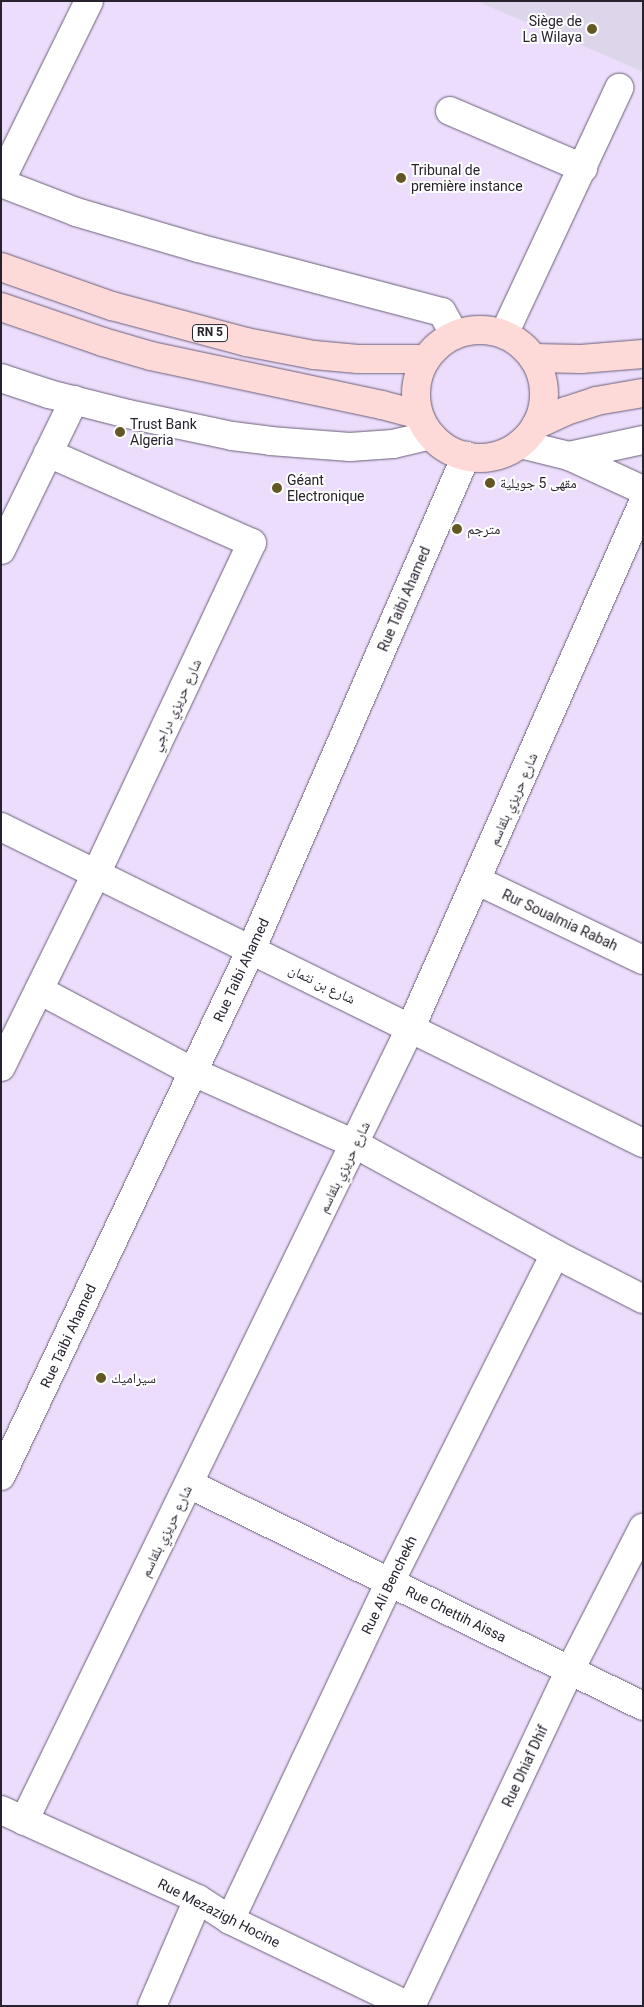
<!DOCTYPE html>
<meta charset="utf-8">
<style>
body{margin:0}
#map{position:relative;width:644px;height:2007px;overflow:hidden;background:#ebddfb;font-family:Roboto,"Noto Naskh Arabic",sans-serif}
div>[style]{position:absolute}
.commercial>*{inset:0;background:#ddd6eb}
.roads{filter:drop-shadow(0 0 1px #6a5e78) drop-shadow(0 0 1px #6a5e78)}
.minor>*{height:28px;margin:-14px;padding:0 14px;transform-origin:14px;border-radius:14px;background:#fff}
.major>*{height:28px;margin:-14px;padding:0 14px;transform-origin:14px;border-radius:14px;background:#fddad8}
.major>.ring{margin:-14px;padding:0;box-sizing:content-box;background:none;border:28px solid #fddad8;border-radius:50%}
.dots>*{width:14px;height:14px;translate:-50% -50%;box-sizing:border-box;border:2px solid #fff;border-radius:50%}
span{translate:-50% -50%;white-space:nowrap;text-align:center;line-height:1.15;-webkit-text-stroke:4px #fff;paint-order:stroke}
.shield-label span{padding:1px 4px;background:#fff;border:1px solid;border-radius:4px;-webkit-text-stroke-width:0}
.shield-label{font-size:12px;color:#28222e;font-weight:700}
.poi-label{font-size:14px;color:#28222e}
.right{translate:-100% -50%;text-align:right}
.left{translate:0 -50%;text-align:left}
.street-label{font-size:14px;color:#28222e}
.frame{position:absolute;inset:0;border:2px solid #28222e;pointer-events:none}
</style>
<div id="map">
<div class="commercial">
<i style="clip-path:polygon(476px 1px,643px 1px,643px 72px,607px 56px)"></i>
</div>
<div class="roads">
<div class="minor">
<i style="left:450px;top:111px;width:145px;rotate:23.2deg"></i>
<i style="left:1px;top:180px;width:199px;rotate:-63.8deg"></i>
<i style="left:1px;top:183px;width:80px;rotate:21.1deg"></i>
<i style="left:76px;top:212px;width:127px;rotate:16.4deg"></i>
<i style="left:198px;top:248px;width:252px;rotate:14.7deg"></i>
<i style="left:442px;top:312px;width:25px;rotate:61deg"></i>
<i style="left:504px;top:334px;width:272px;rotate:-64.9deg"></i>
<i style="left:1px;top:378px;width:51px;rotate:18.4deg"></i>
<i style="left:49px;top:394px;width:81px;rotate:14.2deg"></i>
<i style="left:128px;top:414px;width:106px;rotate:11.9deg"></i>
<i style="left:232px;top:436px;width:38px;rotate:7deg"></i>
<i style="left:270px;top:441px;width:80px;rotate:4.3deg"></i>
<i style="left:350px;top:447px;width:43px;rotate:-4deg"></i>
<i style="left:393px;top:444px;width:39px;rotate:-13deg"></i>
<i style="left:520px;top:444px;width:50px;rotate:13.8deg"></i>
<i style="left:569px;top:456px;width:81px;rotate:24.7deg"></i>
<i style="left:569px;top:456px;width:76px;rotate:-12.2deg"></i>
<i style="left:1px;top:550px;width:167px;rotate:-64deg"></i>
<i style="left:1px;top:827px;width:716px;rotate:26.21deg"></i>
<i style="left:478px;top:881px;width:183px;rotate:25.6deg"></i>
<i style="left:39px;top:990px;width:174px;rotate:28deg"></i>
<i style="left:193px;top:1072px;width:177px;rotate:24deg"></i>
<i style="left:355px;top:1144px;width:228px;rotate:28.8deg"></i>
<i style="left:555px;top:1254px;width:99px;rotate:27.1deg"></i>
<i style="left:1px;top:1067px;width:215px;rotate:-63.8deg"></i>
<i style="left:96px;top:874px;width:366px;rotate:-64.8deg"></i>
<i style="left:252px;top:543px;width:223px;rotate:-156.2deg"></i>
<i style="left:1px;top:1476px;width:582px;rotate:-64.58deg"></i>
<i style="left:251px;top:950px;width:539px;rotate:-66.48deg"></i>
<i style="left:189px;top:1484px;width:505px;rotate:26.06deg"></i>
<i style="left:1px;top:1810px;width:216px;rotate:24.3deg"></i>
<i style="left:198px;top:1899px;width:38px;rotate:33deg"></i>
<i style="left:230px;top:1920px;width:199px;rotate:25.7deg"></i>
<i style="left:24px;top:1821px;width:883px;rotate:-64.02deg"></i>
<i style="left:411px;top:1027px;width:573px;rotate:-66.12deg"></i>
<i style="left:230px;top:1920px;width:374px;rotate:-64.7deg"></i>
<i style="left:390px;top:1582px;width:367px;rotate:-63.3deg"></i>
<i style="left:152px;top:2006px;width:116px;rotate:-66.7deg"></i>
<i style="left:411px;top:2006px;width:372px;rotate:-64.7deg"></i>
<i style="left:570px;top:1670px;width:160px;rotate:-62.8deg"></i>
</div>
<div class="major">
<i style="left:1px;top:267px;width:118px;rotate:19.4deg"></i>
<i style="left:112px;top:306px;width:139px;rotate:15deg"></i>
<i style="left:246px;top:342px;width:69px;rotate:10.8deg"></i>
<i style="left:314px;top:355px;width:44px;rotate:5.2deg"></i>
<i style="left:358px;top:359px;width:68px"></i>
<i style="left:1px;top:307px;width:108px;rotate:18.9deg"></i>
<i style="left:103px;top:342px;width:50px;rotate:16.3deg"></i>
<i style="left:151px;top:356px;width:236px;rotate:12deg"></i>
<i style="left:382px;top:405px;width:38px;rotate:15deg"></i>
<i class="ring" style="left:416px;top:330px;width:100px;height:100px"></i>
<i style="left:533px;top:358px;width:48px;rotate:1.2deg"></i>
<i style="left:581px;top:359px;width:62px;rotate:-4.6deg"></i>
<i style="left:536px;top:425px;width:33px;rotate:-25deg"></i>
<i style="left:566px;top:411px;width:32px;rotate:-18deg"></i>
<i style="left:596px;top:401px;width:48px;rotate:-9.7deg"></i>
</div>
</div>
<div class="dots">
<i style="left:592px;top:29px;background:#645724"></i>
<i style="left:401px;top:178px;background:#645724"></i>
<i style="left:120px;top:432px;background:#645724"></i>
<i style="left:490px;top:483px;background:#645724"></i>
<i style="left:277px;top:488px;background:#645724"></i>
<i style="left:457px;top:529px;background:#645724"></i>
<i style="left:101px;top:1378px;background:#645724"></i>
</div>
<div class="shield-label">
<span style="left:210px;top:333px">RN 5</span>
</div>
<div class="poi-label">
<span class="right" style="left:582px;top:29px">Siège de<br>La Wilaya</span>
<span class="left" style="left:411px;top:178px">Tribunal de<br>première instance</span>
<span class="left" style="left:130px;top:432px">Trust Bank<br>Algeria</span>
<span class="left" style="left:287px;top:488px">Géant<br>Electronique</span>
<span class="left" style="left:500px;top:483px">مقهى 5 جويلية</span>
<span class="left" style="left:467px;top:529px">مترجم</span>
<span class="left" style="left:111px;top:1378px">سيراميك</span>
</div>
<div class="street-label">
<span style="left:404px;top:599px;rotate:-67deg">Rue Taibi Ahamed</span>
<span style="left:176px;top:705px;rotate:-65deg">شارع حريزي دراجي</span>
<span style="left:513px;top:799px;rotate:-66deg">شارع حريزي بلقاسم</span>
<span style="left:560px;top:920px;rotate:25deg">Rur Soualmia Rabah</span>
<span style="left:241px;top:970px;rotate:-65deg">Rue Taibi Ahamed</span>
<span style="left:322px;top:984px;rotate:26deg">شارع بن نثمان</span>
<span style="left:344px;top:1167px;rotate:-64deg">شارع حريزي بلقاسم</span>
<span style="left:68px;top:1336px;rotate:-65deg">Rue Taibi Ahamed</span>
<span style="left:166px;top:1531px;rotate:-64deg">شارع حريزي بلقاسم</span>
<span style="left:389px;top:1585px;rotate:-64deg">Rue Ali Benchekh</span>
<span style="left:456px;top:1614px;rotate:26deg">Rue Chettih Aissa</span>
<span style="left:525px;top:1766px;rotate:-65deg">Rue Dhiaf Dhif</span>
<span style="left:219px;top:1913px;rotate:27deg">Rue Mezazigh Hocine</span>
</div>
<div class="frame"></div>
</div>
